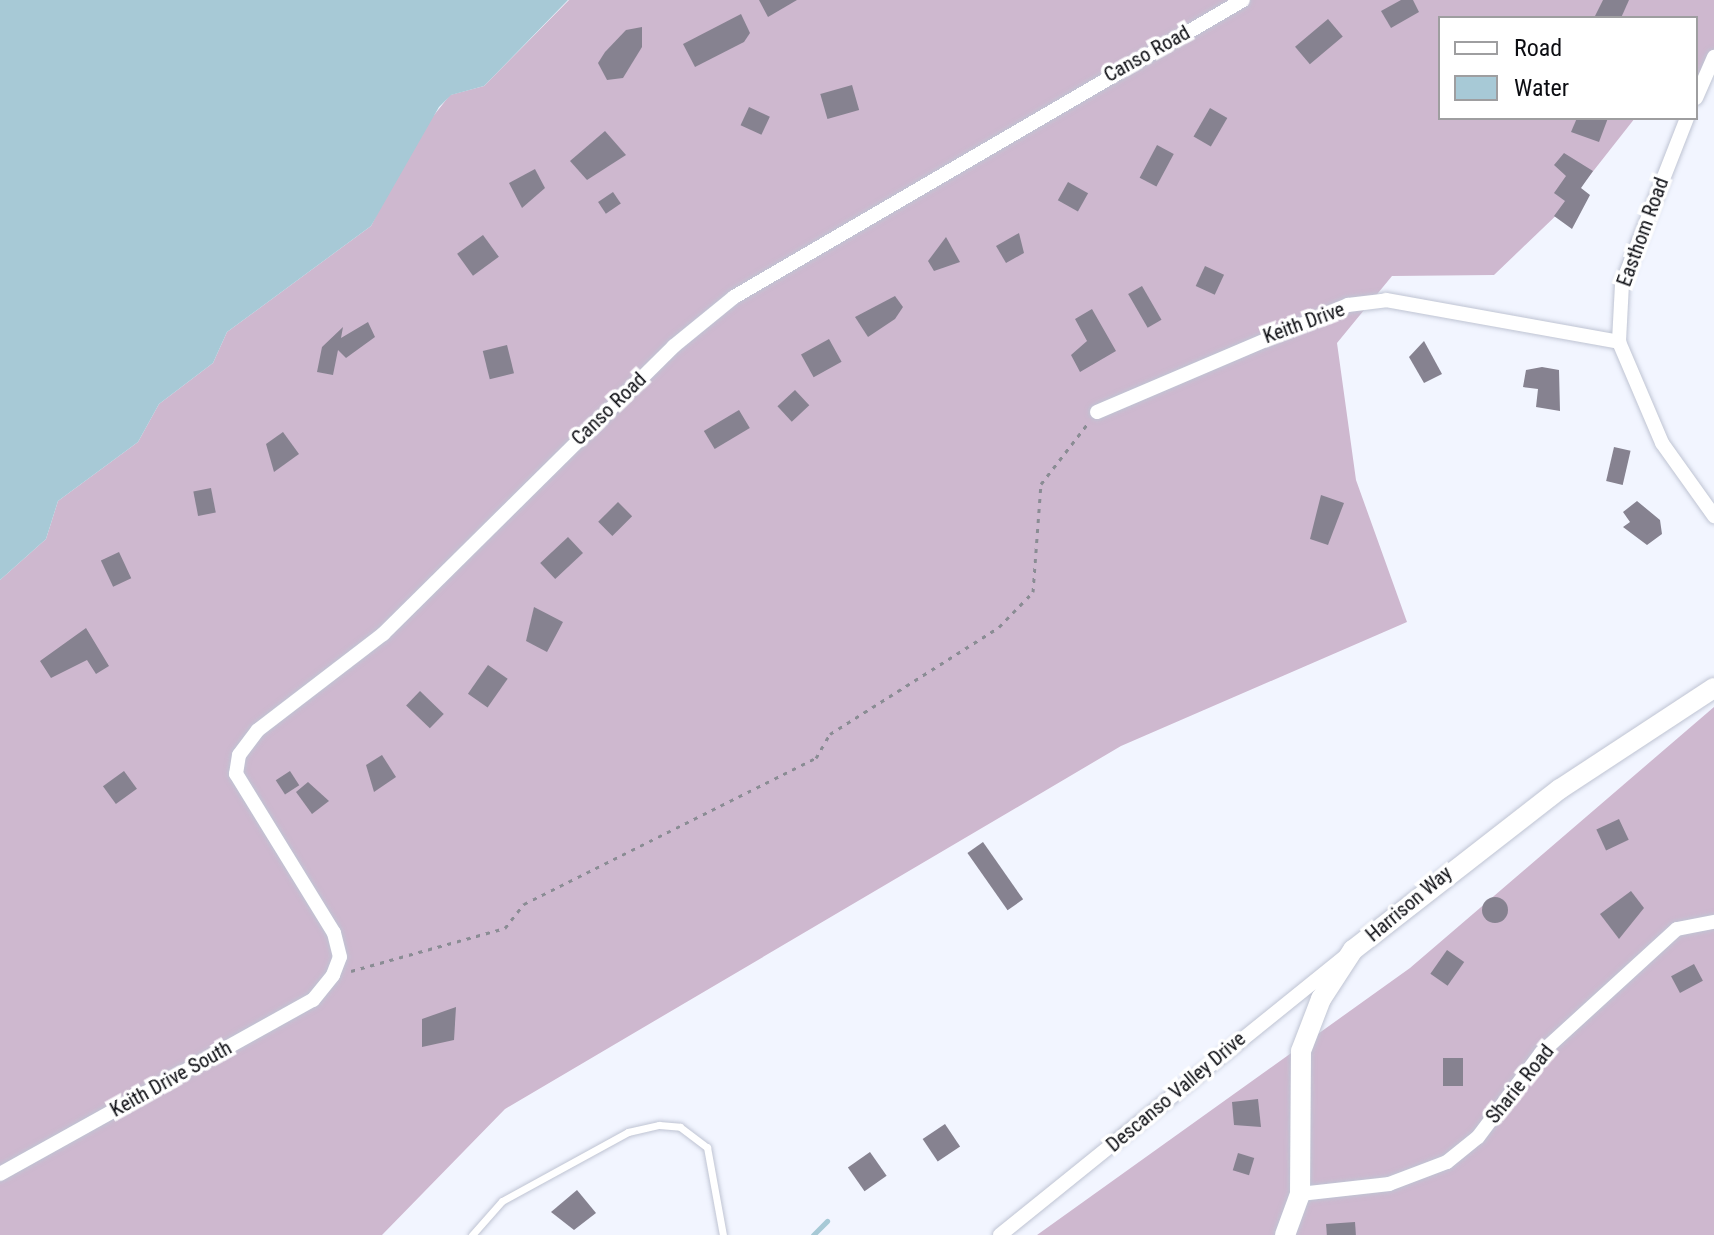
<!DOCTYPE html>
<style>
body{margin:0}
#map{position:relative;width:1714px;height:1235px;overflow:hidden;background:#f2f5ff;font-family:"Roboto Condensed",sans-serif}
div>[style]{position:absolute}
.forest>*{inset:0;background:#ceb8cf}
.water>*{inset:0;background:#a7c9d6}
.stream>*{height:5px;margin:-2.5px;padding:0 2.5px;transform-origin:2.5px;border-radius:2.5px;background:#a7c9d6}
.building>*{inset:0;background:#868290;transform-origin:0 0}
.round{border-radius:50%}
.path>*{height:3px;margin-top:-1.5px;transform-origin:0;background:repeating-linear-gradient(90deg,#8a8c94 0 4px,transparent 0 10px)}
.roads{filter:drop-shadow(0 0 2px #bfc4d3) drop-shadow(0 0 2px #bfc4d3)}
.lane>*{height:7px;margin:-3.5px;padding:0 3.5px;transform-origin:3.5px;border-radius:3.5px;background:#fff}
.street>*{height:14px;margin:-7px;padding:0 7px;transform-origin:7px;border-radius:7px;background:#fff}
.secondary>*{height:20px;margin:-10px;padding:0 10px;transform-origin:10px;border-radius:10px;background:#fff}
span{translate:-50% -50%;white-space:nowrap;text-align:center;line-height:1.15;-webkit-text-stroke:7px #fff;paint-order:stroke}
.street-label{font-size:20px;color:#0c0d12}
.legend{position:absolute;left:1438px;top:16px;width:260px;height:104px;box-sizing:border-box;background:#fff;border:2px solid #9e9ea0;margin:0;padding:10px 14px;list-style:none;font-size:24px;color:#0c0d12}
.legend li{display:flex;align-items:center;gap:16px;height:40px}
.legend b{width:40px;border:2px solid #9e9ea0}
</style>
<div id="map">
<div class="forest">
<i style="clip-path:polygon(569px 0,1714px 0,1714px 69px,1696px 80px,1696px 18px,1440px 18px,1440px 118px,1635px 118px,1565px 207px,1494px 275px,1392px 276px,1337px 343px,1356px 480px,1407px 622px,1121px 746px,505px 1109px,382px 1235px,0 1235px,0 580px,46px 539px,58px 501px,138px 442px,159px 404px,213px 363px,227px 332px,371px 226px,415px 139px,450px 95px,484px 86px)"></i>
<i style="clip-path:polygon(1714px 707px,1714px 1235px,1037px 1235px,1410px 968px)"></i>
</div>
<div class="water">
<i style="clip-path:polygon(0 0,568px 0,484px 86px,451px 95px,439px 107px,371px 226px,227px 332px,213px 363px,159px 404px,138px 442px,58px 501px,46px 539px,0 580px)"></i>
</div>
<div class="stream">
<i style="left:813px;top:1235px;width:20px;rotate:-45deg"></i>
</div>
<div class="building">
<i style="clip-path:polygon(759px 0,797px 0,768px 17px)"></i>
<i style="clip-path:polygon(1401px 0,1413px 0,1419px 12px,1391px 28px,1381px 11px)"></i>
<i style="clip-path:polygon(1603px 0,1629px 0,1621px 18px,1594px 18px)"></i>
<i style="clip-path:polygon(741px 14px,750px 33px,744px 42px,695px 67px,683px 44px)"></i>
<i style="left:1328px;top:19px;width:23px;height:43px;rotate:50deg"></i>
<i style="clip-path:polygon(642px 27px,642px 47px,623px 78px,607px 80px,598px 63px,605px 52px,626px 30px)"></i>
<i style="left:852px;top:85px;width:26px;height:33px;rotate:74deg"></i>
<i style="left:749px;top:107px;width:23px;height:20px;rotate:25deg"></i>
<i style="left:1210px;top:108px;width:20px;height:33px;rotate:30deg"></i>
<i style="clip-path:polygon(1577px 118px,1608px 118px,1599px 142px,1571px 132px)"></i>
<i style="clip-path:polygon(605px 131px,626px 155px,587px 180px,570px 161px)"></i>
<i style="left:1157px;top:145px;width:19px;height:37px;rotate:28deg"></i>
<i style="clip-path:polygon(1564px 153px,1593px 171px,1581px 188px,1590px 195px,1572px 229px,1554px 216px,1565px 201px,1554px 193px,1566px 176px,1554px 165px)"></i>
<i style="clip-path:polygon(535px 169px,545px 188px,522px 208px,509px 183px)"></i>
<i style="left:1068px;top:182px;width:23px;height:21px;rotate:29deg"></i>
<i style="left:613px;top:192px;width:14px;height:18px;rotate:56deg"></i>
<i style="clip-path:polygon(1019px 233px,1024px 253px,1006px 263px,996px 246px)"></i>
<i style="left:483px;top:235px;width:27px;height:32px;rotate:54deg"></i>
<i style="clip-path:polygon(946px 237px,960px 262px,934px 271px,928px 261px)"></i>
<i style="left:1205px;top:266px;width:21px;height:22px;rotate:25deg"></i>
<i style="left:1142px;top:286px;width:39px;height:16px;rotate:60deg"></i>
<i style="clip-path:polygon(895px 296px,903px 307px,895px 319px,868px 337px,855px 317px)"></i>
<i style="clip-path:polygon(1092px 309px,1116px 351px,1080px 372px,1071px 355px,1087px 341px,1075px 319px)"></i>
<i style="clip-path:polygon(368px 322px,375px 337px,346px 358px,338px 350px,333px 375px,317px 372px,322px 347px,343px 327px,341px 338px)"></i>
<i style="left:829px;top:339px;width:26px;height:32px;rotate:61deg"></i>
<i style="clip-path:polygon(1424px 341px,1442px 374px,1424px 383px,1409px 357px)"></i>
<i style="left:507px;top:345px;width:29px;height:25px;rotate:76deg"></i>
<i style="clip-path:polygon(1542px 367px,1559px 370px,1560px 411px,1536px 407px,1538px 389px,1523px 387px,1526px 370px)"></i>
<i style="left:795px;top:390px;width:21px;height:24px;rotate:47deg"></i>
<i style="left:739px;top:410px;width:21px;height:41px;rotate:59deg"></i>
<i style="clip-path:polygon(283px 432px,299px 454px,274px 472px,266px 444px)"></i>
<i style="left:1614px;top:447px;width:17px;height:35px;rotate:13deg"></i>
<i style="left:211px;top:488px;width:25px;height:18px;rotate:79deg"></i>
<i style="clip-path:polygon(1321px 495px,1344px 503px,1328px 545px,1310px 539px)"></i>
<i style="clip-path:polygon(1637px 501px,1660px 520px,1662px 534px,1647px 545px,1623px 527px,1630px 522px,1623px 512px)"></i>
<i style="left:618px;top:502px;width:20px;height:28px;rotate:45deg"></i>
<i style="left:568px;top:537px;width:22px;height:38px;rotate:47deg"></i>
<i style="left:119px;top:552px;width:29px;height:20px;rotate:65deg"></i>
<i style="clip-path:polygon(534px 607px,563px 622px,547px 652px,526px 641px)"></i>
<i style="clip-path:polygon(86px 628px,109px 666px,96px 674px,87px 660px,51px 678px,40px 661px)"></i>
<i style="left:488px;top:665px;width:24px;height:35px;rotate:35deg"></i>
<i style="left:420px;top:691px;width:33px;height:20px;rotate:44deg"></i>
<i style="clip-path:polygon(382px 755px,396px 777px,374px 792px,366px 765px)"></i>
<i style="left:124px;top:771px;width:22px;height:26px;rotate:54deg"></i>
<i style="left:290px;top:771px;width:17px;height:17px;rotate:57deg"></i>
<i style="clip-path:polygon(308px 782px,329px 801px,312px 814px,296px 792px)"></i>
<i style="left:1619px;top:819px;width:23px;height:25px;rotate:65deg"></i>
<i style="left:983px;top:842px;width:70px;height:19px;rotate:55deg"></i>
<i style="clip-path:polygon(1631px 891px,1644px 908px,1619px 939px,1600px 914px)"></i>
<i class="round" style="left:1482px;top:897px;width:26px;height:26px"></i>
<i style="left:1447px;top:950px;width:21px;height:29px;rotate:35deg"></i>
<i style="left:1694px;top:964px;width:19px;height:26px;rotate:62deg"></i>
<i style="clip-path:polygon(456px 1007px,454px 1040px,422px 1047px,422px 1019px)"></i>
<i style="left:1443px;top:1058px;width:20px;height:28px"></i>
<i style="clip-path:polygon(1258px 1099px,1261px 1127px,1234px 1125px,1232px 1102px)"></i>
<i style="left:945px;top:1124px;width:27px;height:27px;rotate:56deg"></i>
<i style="left:870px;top:1152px;width:29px;height:27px;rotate:55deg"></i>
<i style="left:1238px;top:1153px;width:17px;height:18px;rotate:17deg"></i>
<i style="clip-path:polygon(577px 1190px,596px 1213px,574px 1230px,551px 1212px)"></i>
<i style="left:1355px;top:1222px;width:13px;height:29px;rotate:86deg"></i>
</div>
<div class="path">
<i style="left:351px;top:971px;width:160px;rotate:-15.6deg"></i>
<i style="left:505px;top:928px;width:31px;rotate:-52deg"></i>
<i style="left:524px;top:904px;width:326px;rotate:-26.6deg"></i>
<i style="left:816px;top:758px;width:28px;rotate:-60deg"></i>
<i style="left:830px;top:734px;width:200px;rotate:-32.3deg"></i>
<i style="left:999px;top:627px;width:49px;rotate:-45.8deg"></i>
<i style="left:1033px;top:592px;width:108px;rotate:-85.8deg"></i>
<i style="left:1041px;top:484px;width:78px;rotate:-52.3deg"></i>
</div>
<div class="roads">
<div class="lane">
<i style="left:472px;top:1235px;width:45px;rotate:-48.6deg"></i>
<i style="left:502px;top:1201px;width:144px;rotate:-28.7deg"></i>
<i style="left:628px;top:1132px;width:32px;rotate:-13deg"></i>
<i style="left:659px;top:1125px;width:21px;rotate:5deg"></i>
<i style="left:680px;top:1127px;width:34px;rotate:37deg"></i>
<i style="left:707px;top:1147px;width:89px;rotate:79.7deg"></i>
</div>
<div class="street">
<i style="left:1696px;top:98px;width:45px;rotate:-66.3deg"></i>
<i style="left:1687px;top:118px;width:178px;rotate:111.4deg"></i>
<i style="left:1622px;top:284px;width:58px;rotate:93deg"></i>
<i style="left:1619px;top:342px;width:110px;rotate:66.9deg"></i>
<i style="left:1662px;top:443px;width:90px;rotate:54.5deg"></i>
<i style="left:1097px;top:412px;width:273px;rotate:-23.1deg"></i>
<i style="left:1348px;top:305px;width:38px;rotate:-7deg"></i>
<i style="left:1386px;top:300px;width:237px;rotate:10.2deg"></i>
<i style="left:0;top:1174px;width:358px;rotate:-29.1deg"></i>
<i style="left:313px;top:1000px;width:32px;rotate:-51deg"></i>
<i style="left:333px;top:975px;width:19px;rotate:-69deg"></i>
<i style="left:340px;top:957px;width:25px;rotate:-104deg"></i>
<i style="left:334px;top:933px;width:187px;rotate:-121.6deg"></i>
<i style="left:236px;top:774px;width:19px;rotate:-81deg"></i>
<i style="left:239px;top:755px;width:31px;rotate:-53deg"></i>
<i style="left:258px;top:730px;width:158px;rotate:-37.5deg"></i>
<i style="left:383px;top:634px;width:409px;rotate:-44.7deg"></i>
<i style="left:674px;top:346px;width:77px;rotate:-39.2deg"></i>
<i style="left:734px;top:297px;width:589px;rotate:-30.26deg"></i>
<i style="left:1300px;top:1194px;width:90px;rotate:-6.4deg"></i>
<i style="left:1389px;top:1184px;width:62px;rotate:-20.8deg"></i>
<i style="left:1447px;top:1162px;width:40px;rotate:-39deg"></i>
<i style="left:1478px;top:1137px;width:105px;rotate:-53.1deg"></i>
<i style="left:1541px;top:1053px;width:184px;rotate:-42.4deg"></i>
<i style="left:1677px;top:929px;width:38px;rotate:-11deg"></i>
<i style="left:1000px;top:1235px;width:447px;rotate:-38.9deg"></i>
</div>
<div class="secondary">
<i style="left:1285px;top:1235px;width:44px;rotate:-69.9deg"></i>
<i style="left:1300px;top:1194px;width:143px;rotate:-89.6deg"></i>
<i style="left:1301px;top:1051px;width:56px;rotate:-69deg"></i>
<i style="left:1321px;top:999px;width:59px;rotate:-56.9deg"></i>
<i style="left:1353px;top:950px;width:262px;rotate:-37.9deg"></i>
<i style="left:1560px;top:789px;width:184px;rotate:-33.3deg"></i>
</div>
</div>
<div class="street-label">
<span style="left:1147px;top:54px;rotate:-29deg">Canso Road</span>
<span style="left:1643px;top:232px;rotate:-70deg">Easthom Road</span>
<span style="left:1304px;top:323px;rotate:-20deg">Keith Drive</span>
<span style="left:609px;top:409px;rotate:-44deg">Canso Road</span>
<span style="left:1409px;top:904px;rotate:-40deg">Harrison Way</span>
<span style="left:171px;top:1079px;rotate:-29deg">Keith Drive South</span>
<span style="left:1520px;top:1084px;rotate:-51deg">Sharie Road</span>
<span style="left:1176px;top:1092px;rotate:-40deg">Descanso Valley Drive</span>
</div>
<ul class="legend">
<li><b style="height:10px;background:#fff"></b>Road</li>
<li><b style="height:22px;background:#a7c9d6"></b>Water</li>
</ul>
</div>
